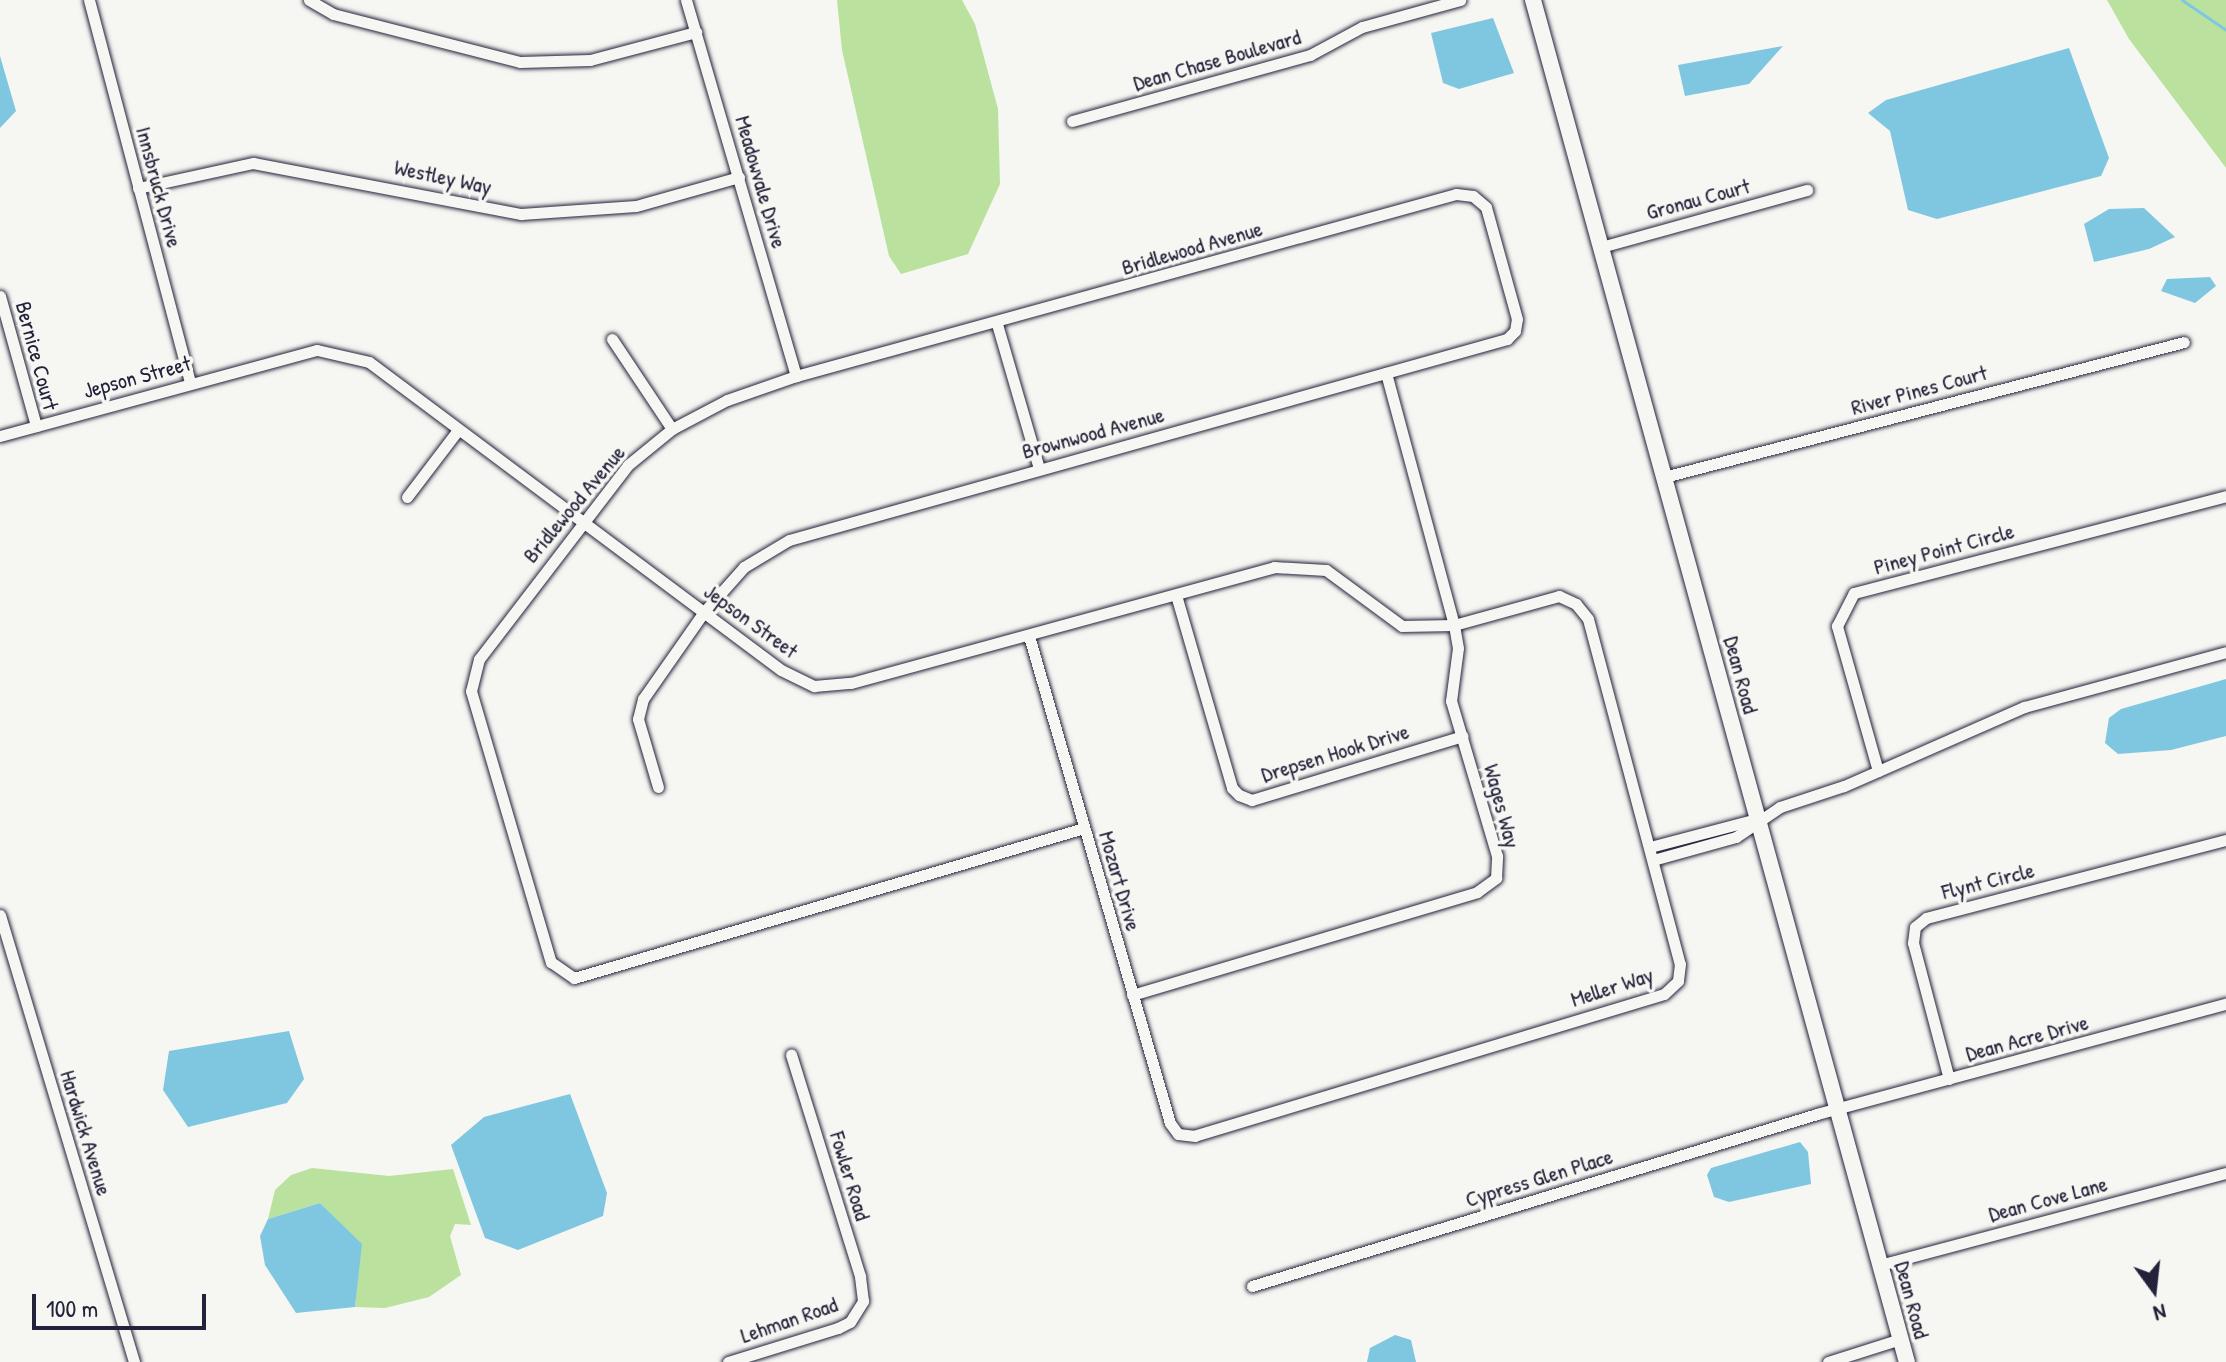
<!DOCTYPE html>
<style>
body{margin:0}
#map{position:relative;width:2226px;height:1362px;overflow:hidden;background:#f6f6f2;font-family:"Patrick Hand",sans-serif}
div>[style]{position:absolute}
.green>*{inset:0;background:#bae29e}
.water>*{inset:0;background:#7fc7e0}
.stream>*{height:3px;margin:-1.5px;padding:0 1.5px;transform-origin:1.5px;border-radius:1.5px;background:#7fc7e0}
.roads{filter:drop-shadow(0 0 2px #22223b) drop-shadow(0 0 2px #22223b)}
.street>*{height:11px;margin:-5.5px;padding:0 5.5px;transform-origin:5.5px;border-radius:5.5px;background:#f6f6f2}
.secondary>*{height:16px;margin:-8px;padding:0 8px;transform-origin:8px;border-radius:8px;background:#f6f6f2}
span{translate:-50% -50%;white-space:nowrap;text-align:center;line-height:1.15;-webkit-text-stroke:7px #f6f6f2;paint-order:stroke}
.street-label{font-size:22px;color:#22223b}
.north{position:absolute;left:2114px;top:1250px;width:80px;height:80px;-webkit-text-stroke:6px #f6f6f2;paint-order:stroke;rotate:165deg;font-size:22px;font-weight:700;line-height:32px;text-align:center;color:#22223b}
.north::after{content:'';display:block;margin:auto;width:28px;height:36px;background:#22223b;clip-path:polygon(50% 0,100% 100%,50% 72%,0 100%)}
.scale{position:absolute;left:32px;top:1294px;width:174px;height:36px;box-sizing:border-box;border:4px solid #22223b;border-top:0;padding-left:10px;font-size:24px;line-height:28px;white-space:nowrap;color:#22223b;-webkit-text-stroke:6px #f6f6f2;paint-order:stroke}
</style>
<div id="map">
<div class="green">
<i style="clip-path:polygon(837px 0,962px 0,975px 24px,998px 109px,1000px 184px,968px 254px,901px 274px,889px 256px,842px 50px)"></i>
<i style="clip-path:polygon(2107px 0,2226px 0,2226px 168px,2129px 39px)"></i>
<i style="clip-path:polygon(312px 1168px,389px 1176px,453px 1169px,471px 1225px,455px 1224px,450px 1236px,461px 1275px,429px 1297px,385px 1308px,355px 1307px,361px 1244px,320px 1203px,268px 1219px,275px 1190px,291px 1175px)"></i>
</div>
<div class="water">
<i style="clip-path:polygon(1493px 18px,1514px 73px,1459px 89px,1443px 83px,1431px 33px)"></i>
<i style="clip-path:polygon(1783px 46px,1749px 84px,1685px 96px,1678px 65px)"></i>
<i style="clip-path:polygon(2069px 48px,2109px 158px,2101px 176px,1937px 219px,1908px 210px,1890px 131px,1868px 113px,1886px 100px)"></i>
<i style="clip-path:polygon(0 56px,16px 111px,0 128px)"></i>
<i style="clip-path:polygon(2144px 208px,2175px 237px,2149px 249px,2094px 262px,2084px 224px,2109px 209px)"></i>
<i style="clip-path:polygon(2210px 277px,2216px 286px,2195px 303px,2161px 291px,2167px 279px)"></i>
<i style="clip-path:polygon(2226px 679px,2226px 736px,2171px 750px,2118px 754px,2105px 743px,2109px 718px,2121px 709px)"></i>
<i style="clip-path:polygon(289px 1031px,304px 1079px,287px 1103px,188px 1127px,163px 1090px,169px 1051px)"></i>
<i style="clip-path:polygon(570px 1094px,607px 1193px,603px 1216px,518px 1250px,485px 1238px,451px 1145px,484px 1117px)"></i>
<i style="clip-path:polygon(1800px 1142px,1808px 1152px,1811px 1184px,1729px 1202px,1714px 1197px,1707px 1175px,1711px 1168px)"></i>
<i style="clip-path:polygon(320px 1203px,362px 1244px,355px 1307px,296px 1313px,265px 1265px,260px 1236px,268px 1219px)"></i>
<i style="clip-path:polygon(1395px 1335px,1411px 1340px,1416px 1362px,1367px 1362px,1370px 1348px)"></i>
</div>
<div class="stream">
<i style="left:2182px;top:0;width:53px;rotate:34.3deg"></i>
</div>
<div class="roads">
<div class="street">
<i style="left:89px;top:0;width:396px;rotate:75.2deg"></i>
<i style="left:309px;top:0;width:28px;rotate:30deg"></i>
<i style="left:333px;top:14px;width:193px;rotate:14.4deg"></i>
<i style="left:520px;top:62px;width:70px;rotate:-1.6deg"></i>
<i style="left:590px;top:60px;width:110px;rotate:-14.8deg"></i>
<i style="left:686px;top:0;width:392px;rotate:73.7deg"></i>
<i style="left:1072px;top:121px;width:247px;rotate:-15.5deg"></i>
<i style="left:1310px;top:55px;width:59px;rotate:-28.3deg"></i>
<i style="left:1362px;top:27px;width:102px;rotate:-15.4deg"></i>
<i style="left:138px;top:188px;width:118px;rotate:-12.3deg"></i>
<i style="left:253px;top:163px;width:273px;rotate:10.8deg"></i>
<i style="left:521px;top:214px;width:115px;rotate:-4deg"></i>
<i style="left:636px;top:206px;width:107px;rotate:-15.7deg"></i>
<i style="left:1601px;top:247px;width:214px;rotate:-15.5deg"></i>
<i style="left:0;top:296px;width:135px;rotate:74.5deg"></i>
<i style="left:997px;top:324px;width:151px;rotate:73.8deg"></i>
<i style="left:612px;top:339px;width:108px;rotate:56.3deg"></i>
<i style="left:0;top:436px;width:328px;rotate:-15.2deg"></i>
<i style="left:317px;top:350px;width:53px;rotate:13deg"></i>
<i style="left:369px;top:362px;width:514px;rotate:36.78deg"></i>
<i style="left:781px;top:670px;width:37px;rotate:26deg"></i>
<i style="left:814px;top:686px;width:37px;rotate:-5deg"></i>
<i style="left:851px;top:683px;width:439px;rotate:-15.3deg"></i>
<i style="left:1274px;top:567px;width:52px;rotate:3.3deg"></i>
<i style="left:1326px;top:570px;width:94px;rotate:36.4deg"></i>
<i style="left:1402px;top:626px;width:52px;rotate:-1.1deg"></i>
<i style="left:1454px;top:625px;width:109px;rotate:-15.4deg"></i>
<i style="left:1559px;top:596px;width:19px;rotate:25deg"></i>
<i style="left:1576px;top:604px;width:19px;rotate:51deg"></i>
<i style="left:1588px;top:619px;width:357px;rotate:75.1deg"></i>
<i style="left:1680px;top:964px;width:17px;rotate:97deg"></i>
<i style="left:1678px;top:981px;width:19px;rotate:137deg"></i>
<i style="left:1664px;top:994px;width:490px;rotate:163.2deg"></i>
<i style="left:1195px;top:1136px;width:17px;rotate:-173deg"></i>
<i style="left:1178px;top:1134px;width:14px;rotate:-126deg"></i>
<i style="left:1170px;top:1123px;width:507px;rotate:-106.15deg"></i>
<i style="left:1664px;top:477px;width:537px;rotate:-14.55deg"></i>
<i style="left:407px;top:497px;width:84px;rotate:-52.7deg"></i>
<i style="left:1176px;top:595px;width:201px;rotate:73.8deg"></i>
<i style="left:1232px;top:788px;width:10px;rotate:45deg"></i>
<i style="left:1239px;top:795px;width:14px;rotate:21deg"></i>
<i style="left:1252px;top:800px;width:220px;rotate:-16.9deg"></i>
<i style="left:1878px;top:771px;width:151px;rotate:-105.8deg"></i>
<i style="left:1837px;top:626px;width:37px;rotate:-63deg"></i>
<i style="left:1854px;top:593px;width:384px;rotate:-14.6deg"></i>
<i style="left:658px;top:787px;width:71px;rotate:-106.4deg"></i>
<i style="left:638px;top:719px;width:21px;rotate:-76deg"></i>
<i style="left:643px;top:699px;width:106px;rotate:-55deg"></i>
<i style="left:704px;top:612px;width:60px;rotate:-48.4deg"></i>
<i style="left:744px;top:567px;width:52px;rotate:-31deg"></i>
<i style="left:789px;top:540px;width:746px;rotate:-15.64deg"></i>
<i style="left:1507px;top:339px;width:11px;rotate:-45deg"></i>
<i style="left:1515px;top:331px;width:12px;rotate:-81deg"></i>
<i style="left:1517px;top:319px;width:116px;rotate:-105.5deg"></i>
<i style="left:1486px;top:207px;width:17px;rotate:-140deg"></i>
<i style="left:1473px;top:196px;width:17px;rotate:-173deg"></i>
<i style="left:1456px;top:194px;width:685px;rotate:164.58deg"></i>
<i style="left:796px;top:376px;width:73px;rotate:160.8deg"></i>
<i style="left:727px;top:400px;width:62px;rotate:152.2deg"></i>
<i style="left:672px;top:429px;width:57px;rotate:140.7deg"></i>
<i style="left:628px;top:465px;width:245px;rotate:127.5deg"></i>
<i style="left:479px;top:659px;width:33px;rotate:104deg"></i>
<i style="left:471px;top:691px;width:283px;rotate:73.6deg"></i>
<i style="left:551px;top:962px;width:28px;rotate:35deg"></i>
<i style="left:574px;top:978px;width:532px;rotate:-16.39deg"></i>
<i style="left:1650px;top:847px;width:111px;rotate:-14.7deg"></i>
<i style="left:1653px;top:860px;width:86px;rotate:-15.5deg"></i>
<i style="left:1736px;top:837px;width:53px;rotate:-34.3deg"></i>
<i style="left:1780px;top:807px;width:67px;rotate:-18.2deg"></i>
<i style="left:1844px;top:786px;width:197px;rotate:-23.7deg"></i>
<i style="left:2024px;top:707px;width:209px;rotate:-15.2deg"></i>
<i style="left:0;top:915px;width:467px;rotate:73.3deg"></i>
<i style="left:1132px;top:995px;width:360px;rotate:-16.6deg"></i>
<i style="left:1477px;top:892px;width:24px;rotate:-36deg"></i>
<i style="left:1496px;top:878px;width:22px;rotate:-87deg"></i>
<i style="left:1497px;top:856px;width:162px;rotate:-106.5deg"></i>
<i style="left:1451px;top:701px;width:53px;rotate:-82.5deg"></i>
<i style="left:1458px;top:648px;width:23px;rotate:-100deg"></i>
<i style="left:1454px;top:625px;width:261px;rotate:-105.1deg"></i>
<i style="left:1949px;top:1079px;width:141px;rotate:-104.8deg"></i>
<i style="left:1913px;top:943px;width:16px;rotate:-83deg"></i>
<i style="left:1915px;top:927px;width:14px;rotate:-39deg"></i>
<i style="left:1926px;top:918px;width:310px;rotate:-14.6deg"></i>
<i style="left:1880px;top:1265px;width:358px;rotate:-14.9deg"></i>
<i style="left:1252px;top:1286px;width:591px;rotate:-16.93deg"></i>
<i style="left:1817px;top:1114px;width:424px;rotate:-15.1deg"></i>
<i style="left:728px;top:1362px;width:115px;rotate:-17.2deg"></i>
<i style="left:838px;top:1328px;width:13px;rotate:-27deg"></i>
<i style="left:850px;top:1322px;width:25px;rotate:-58deg"></i>
<i style="left:863px;top:1301px;width:25px;rotate:-97deg"></i>
<i style="left:860px;top:1276px;width:232px;rotate:-107.3deg"></i>
<i style="left:1828px;top:1362px;width:76px;rotate:-17.7deg"></i>
</div>
<div class="secondary">
<i style="left:1533px;top:0;width:1412px;rotate:74.65deg"></i>
</div>
</div>
<div class="street-label">
<span style="left:1217px;top:60px;rotate:-16deg">Dean Chase Boulevard</span>
<span style="left:443px;top:177px;rotate:12deg">Westley Way</span>
<span style="left:761px;top:182px;rotate:74deg">Meadowvale Drive</span>
<span style="left:159px;top:187px;rotate:75deg">Innsbruck Drive</span>
<span style="left:1698px;top:199px;rotate:-15deg">Gronau Court</span>
<span style="left:1192px;top:248px;rotate:-16deg">Bridlewood Avenue</span>
<span style="left:37px;top:356px;rotate:75deg">Bernice Court</span>
<span style="left:137px;top:377px;rotate:-15deg">Jepson Street</span>
<span style="left:1919px;top:390px;rotate:-15deg">River Pines Court</span>
<span style="left:1093px;top:433px;rotate:-15deg">Brownwood Avenue</span>
<span style="left:574px;top:504px;rotate:-50deg">Bridlewood Avenue</span>
<span style="left:1944px;top:549px;rotate:-15deg">Piney Point Circle</span>
<span style="left:751px;top:621px;rotate:36deg">Jepson Street</span>
<span style="left:1741px;top:675px;rotate:75deg">Dean Road</span>
<span style="left:1335px;top:753px;rotate:-17deg">Drepsen Hook Drive</span>
<span style="left:1502px;top:806px;rotate:75deg">Wages Way</span>
<span style="left:1120px;top:881px;rotate:74deg">Mozart Drive</span>
<span style="left:1988px;top:881px;rotate:-14deg">Flynt Circle</span>
<span style="left:1612px;top:987px;rotate:-18deg">Meller Way</span>
<span style="left:2027px;top:1038px;rotate:-15deg">Dean Acre Drive</span>
<span style="left:86px;top:1133px;rotate:73deg">Hardwick Avenue</span>
<span style="left:850px;top:1176px;rotate:73deg">Fowler Road</span>
<span style="left:1539px;top:1178px;rotate:-17deg">Cypress Glen Place</span>
<span style="left:2048px;top:1199px;rotate:-15deg">Dean Cove Lane</span>
<span style="left:1912px;top:1300px;rotate:75deg">Dean Road</span>
<span style="left:789px;top:1320px;rotate:-19deg">Lehman Road</span>
</div>
<div class="north">N</div>
<div class="scale">100 m</div>
</div>
